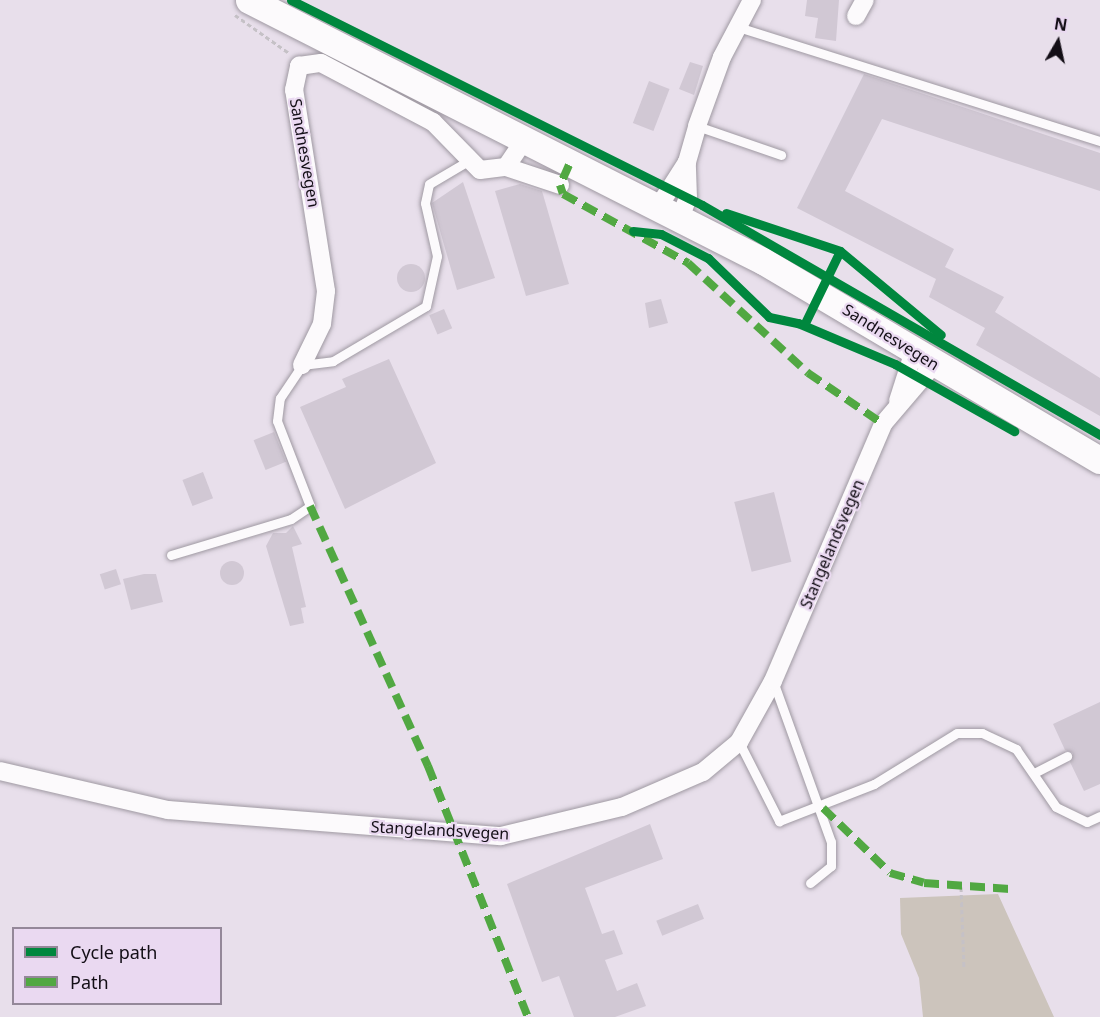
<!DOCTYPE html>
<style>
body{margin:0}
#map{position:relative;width:1100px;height:1017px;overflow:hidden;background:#e8dfeb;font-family:"Noto Sans",sans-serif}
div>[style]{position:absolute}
.green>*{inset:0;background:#ccc4bc}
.building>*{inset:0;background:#d1c8d4;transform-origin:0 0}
.round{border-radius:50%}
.path>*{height:3px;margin-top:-1.5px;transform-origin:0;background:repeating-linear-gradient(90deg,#c5c1c6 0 4.5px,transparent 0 7.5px)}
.roads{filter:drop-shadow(0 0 2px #9f99a2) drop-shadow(0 0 2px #9f99a2)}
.lane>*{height:9px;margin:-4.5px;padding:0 4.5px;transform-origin:4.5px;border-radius:4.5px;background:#fcfafc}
.street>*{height:18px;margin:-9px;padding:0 9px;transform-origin:9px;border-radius:9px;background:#fcfafc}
.primary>*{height:27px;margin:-13.5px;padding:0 13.5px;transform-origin:13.5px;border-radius:13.5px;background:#fcfafc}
.quiet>*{height:8px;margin-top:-4px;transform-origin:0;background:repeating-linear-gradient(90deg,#51a842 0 15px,transparent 0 23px)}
.cycleway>*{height:9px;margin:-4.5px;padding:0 4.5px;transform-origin:4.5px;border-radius:4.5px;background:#00873e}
span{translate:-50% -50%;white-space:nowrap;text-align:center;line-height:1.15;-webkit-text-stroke:4.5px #ead9f1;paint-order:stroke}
.street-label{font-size:16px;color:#130e16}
.legend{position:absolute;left:12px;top:927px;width:210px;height:78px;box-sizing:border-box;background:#ead9f1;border:2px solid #948899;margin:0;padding:8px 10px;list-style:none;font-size:18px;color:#130e16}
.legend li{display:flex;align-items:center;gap:12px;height:30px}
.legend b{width:30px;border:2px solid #948899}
.north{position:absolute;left:1028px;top:12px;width:60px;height:60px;-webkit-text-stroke:4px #ead9f1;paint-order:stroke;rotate:9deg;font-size:16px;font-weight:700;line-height:24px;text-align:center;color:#130e16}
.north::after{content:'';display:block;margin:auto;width:21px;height:27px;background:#130e16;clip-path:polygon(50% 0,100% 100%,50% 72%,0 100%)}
</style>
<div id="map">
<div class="green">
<i style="clip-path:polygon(998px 894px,1054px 1017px,923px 1017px,919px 978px,901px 934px,900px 898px)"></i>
</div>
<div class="building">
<i style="clip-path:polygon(807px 0,839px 0,836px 41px,815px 38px,818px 18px,805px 16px)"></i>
<i style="clip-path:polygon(690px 62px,703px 66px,694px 95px,679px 89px)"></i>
<i style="clip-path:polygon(864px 74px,1100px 153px,1100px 191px,882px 119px,845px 191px,954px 249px,945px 267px,1004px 297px,995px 312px,1100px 378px,1100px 416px,976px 345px,985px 328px,929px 297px,936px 279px,797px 208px)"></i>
<i style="left:649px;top:81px;width:22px;height:45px;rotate:21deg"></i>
<i style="clip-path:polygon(463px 182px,495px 278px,457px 290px,432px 203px)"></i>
<i style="clip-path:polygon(520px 184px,542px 191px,569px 284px,526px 296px,495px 191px)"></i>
<i class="round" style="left:397px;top:264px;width:28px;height:28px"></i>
<i style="clip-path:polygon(661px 299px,668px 323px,649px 328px,645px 303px)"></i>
<i style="left:444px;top:309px;width:21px;height:16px;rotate:67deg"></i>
<i style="clip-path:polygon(389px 359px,436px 463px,345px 509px,300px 407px,346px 387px,342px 379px)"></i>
<i style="left:274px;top:432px;width:32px;height:22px;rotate:68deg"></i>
<i style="left:203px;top:472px;width:28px;height:22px;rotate:69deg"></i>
<i style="left:774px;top:492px;width:72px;height:41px;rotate:76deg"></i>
<i style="clip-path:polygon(293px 526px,302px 544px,292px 547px,306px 607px,301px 608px,304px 623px,290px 626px,266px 546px,273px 533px,286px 533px)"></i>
<i class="round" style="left:220px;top:561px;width:24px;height:24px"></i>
<i style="left:116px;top:569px;width:16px;height:17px;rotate:72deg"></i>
<i style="clip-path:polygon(144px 574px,156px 574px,163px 602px,131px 610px,123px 579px)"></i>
<i style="clip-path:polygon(1100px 702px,1100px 784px,1084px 791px,1070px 762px,1073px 753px,1065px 750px,1053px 724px)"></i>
<i style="clip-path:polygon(650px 824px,663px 859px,585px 888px,602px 934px,614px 930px,623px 954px,605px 960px,617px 991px,637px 983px,646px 1006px,615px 1017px,574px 1017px,559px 976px,542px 982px,507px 884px)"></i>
<i style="left:698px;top:904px;width:16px;height:45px;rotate:68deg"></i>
</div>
<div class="path">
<i style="left:235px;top:15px;width:66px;rotate:35.1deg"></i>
<i style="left:961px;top:887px;width:80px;rotate:87.9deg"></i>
</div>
<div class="roads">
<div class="lane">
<i style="left:738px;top:27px;width:380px;rotate:17.5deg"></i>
<i style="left:697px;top:126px;width:89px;rotate:19deg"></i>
<i style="left:171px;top:555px;width:125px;rotate:-16.7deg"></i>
<i style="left:291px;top:519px;width:23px;rotate:-34deg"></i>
<i style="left:310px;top:506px;width:91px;rotate:-111.2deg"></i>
<i style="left:277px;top:421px;width:23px;rotate:-83deg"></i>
<i style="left:280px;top:398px;width:40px;rotate:-56deg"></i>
<i style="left:302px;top:365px;width:31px;rotate:-7deg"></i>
<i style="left:333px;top:361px;width:108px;rotate:-30.6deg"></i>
<i style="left:426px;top:306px;width:51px;rotate:-77.6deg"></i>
<i style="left:437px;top:256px;width:54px;rotate:-102.8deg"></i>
<i style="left:425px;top:203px;width:19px;rotate:-78deg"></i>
<i style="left:429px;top:184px;width:45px;rotate:-30.5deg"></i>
<i style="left:773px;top:681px;width:171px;rotate:70.2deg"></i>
<i style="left:831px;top:842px;width:24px;rotate:90deg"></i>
<i style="left:831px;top:866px;width:27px;rotate:141deg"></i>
<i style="left:739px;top:742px;width:89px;rotate:63.1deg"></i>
<i style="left:779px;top:821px;width:102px;rotate:-21.3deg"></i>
<i style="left:874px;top:784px;width:97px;rotate:-31.6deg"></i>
<i style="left:957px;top:733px;width:25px"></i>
<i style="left:982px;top:733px;width:38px;rotate:25deg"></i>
<i style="left:1016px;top:749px;width:70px;rotate:55.4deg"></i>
<i style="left:1056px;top:807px;width:34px;rotate:26deg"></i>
<i style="left:1087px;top:822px;width:14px;rotate:-25deg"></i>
<i style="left:1036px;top:772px;width:35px;rotate:-27deg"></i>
</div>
<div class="street">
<i style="left:856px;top:16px;width:18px;rotate:-61deg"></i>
<i style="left:506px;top:167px;width:57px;rotate:18.4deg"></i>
<i style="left:657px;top:209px;width:56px;rotate:-57.4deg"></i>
<i style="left:679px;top:220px;width:24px;rotate:-68deg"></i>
<i style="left:688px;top:198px;width:36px;rotate:-92deg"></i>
<i style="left:687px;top:162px;width:37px;rotate:-74deg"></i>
<i style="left:697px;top:126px;width:73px;rotate:-70.1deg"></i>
<i style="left:722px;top:57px;width:64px;rotate:-62.2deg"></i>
<i style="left:302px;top:365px;width:46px;rotate:-64deg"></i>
<i style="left:322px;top:324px;width:33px;rotate:-83deg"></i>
<i style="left:326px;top:291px;width:204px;rotate:-99deg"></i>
<i style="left:294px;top:90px;width:25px;rotate:-78deg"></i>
<i style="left:299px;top:66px;width:22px;rotate:-8deg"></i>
<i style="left:321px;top:63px;width:127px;rotate:27.8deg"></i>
<i style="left:433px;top:122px;width:67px;rotate:45.6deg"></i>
<i style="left:480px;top:170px;width:26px;rotate:-7deg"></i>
<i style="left:506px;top:167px;width:29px;rotate:-56deg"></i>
<i style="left:898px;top:401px;width:52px;rotate:-72.3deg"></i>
<i style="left:0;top:771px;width:172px;rotate:13.1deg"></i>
<i style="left:168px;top:810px;width:334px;rotate:4.5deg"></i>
<i style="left:501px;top:836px;width:124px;rotate:-13.5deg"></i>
<i style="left:622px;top:807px;width:88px;rotate:-23.4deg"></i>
<i style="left:703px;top:772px;width:47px;rotate:-39.8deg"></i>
<i style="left:739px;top:742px;width:70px;rotate:-60.9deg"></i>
<i style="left:773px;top:681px;width:280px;rotate:-66.8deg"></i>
<i style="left:883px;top:424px;width:79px;rotate:-49.6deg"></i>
</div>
<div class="primary">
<i style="left:249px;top:0;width:576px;rotate:26.92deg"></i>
<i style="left:763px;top:261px;width:391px;rotate:30.6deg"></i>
</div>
</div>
<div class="quiet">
<i style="left:569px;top:165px;width:22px;rotate:114deg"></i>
<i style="left:560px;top:185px;width:9px;rotate:72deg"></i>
<i style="left:563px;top:194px;width:143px;rotate:28.9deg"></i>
<i style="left:688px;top:263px;width:163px;rotate:42.5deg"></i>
<i style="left:808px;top:373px;width:91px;rotate:34.2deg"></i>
<i style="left:310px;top:506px;width:286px;rotate:65.6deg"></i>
<i style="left:428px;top:766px;width:270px;rotate:68.3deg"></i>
<i style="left:823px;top:808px;width:93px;rotate:44.1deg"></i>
<i style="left:890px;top:873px;width:35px;rotate:16deg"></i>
<i style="left:924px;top:883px;width:86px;rotate:4deg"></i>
</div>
<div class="cycleway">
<i style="left:291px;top:0;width:459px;rotate:26.5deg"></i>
<i style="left:702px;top:205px;width:460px;rotate:30deg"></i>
<i style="left:726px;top:213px;width:120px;rotate:18.4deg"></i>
<i style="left:840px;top:251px;width:131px;rotate:39.7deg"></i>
<i style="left:633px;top:231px;width:28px;rotate:6deg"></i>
<i style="left:661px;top:234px;width:53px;rotate:27.1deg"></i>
<i style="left:708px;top:258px;width:85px;rotate:44deg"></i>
<i style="left:769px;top:317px;width:30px;rotate:12deg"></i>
<i style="left:798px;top:323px;width:105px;rotate:22.9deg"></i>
<i style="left:895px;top:364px;width:137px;rotate:29.4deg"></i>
<i style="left:804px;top:325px;width:82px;rotate:-64.1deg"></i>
</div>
<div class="street-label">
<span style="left:305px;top:153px;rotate:80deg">Sandnesvegen</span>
<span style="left:891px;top:337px;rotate:32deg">Sandnesvegen</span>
<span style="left:832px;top:544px;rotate:-67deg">Stangelandsvegen</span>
<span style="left:440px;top:830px;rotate:3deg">Stangelandsvegen</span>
</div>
<ul class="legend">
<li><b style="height:8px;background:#00873e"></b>Cycle path</li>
<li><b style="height:8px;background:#51a842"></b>Path</li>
</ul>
<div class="north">N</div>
</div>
